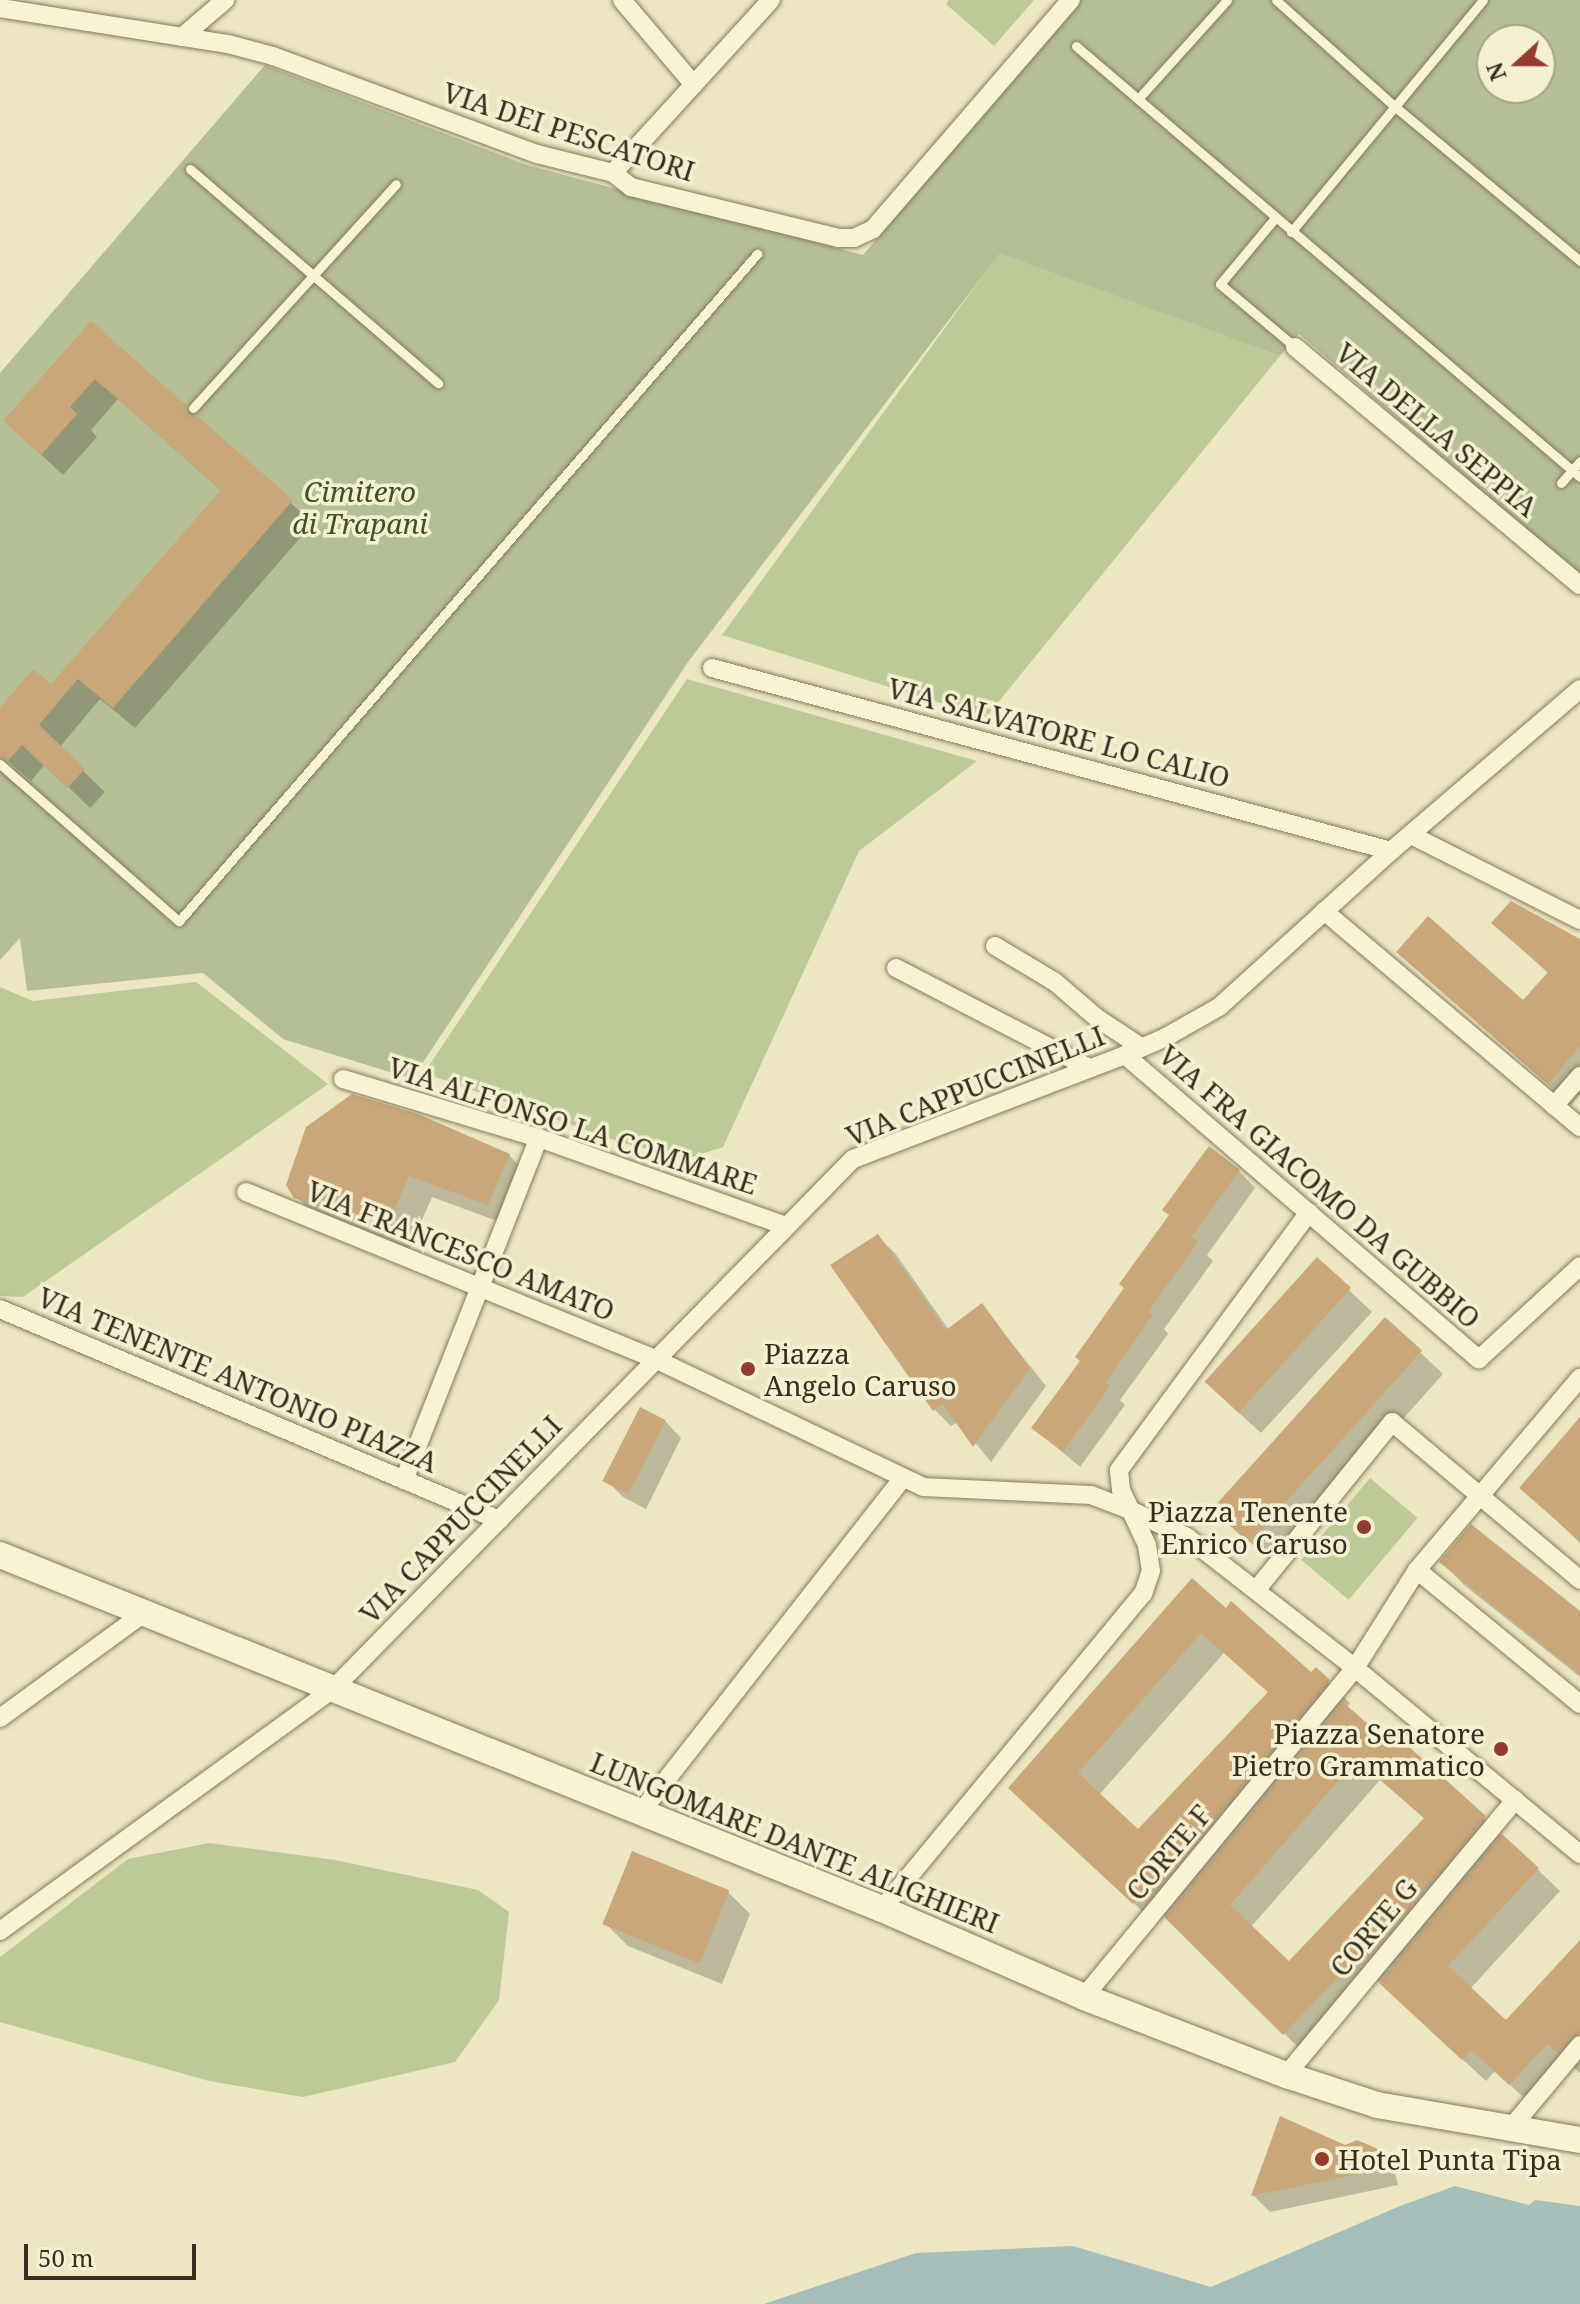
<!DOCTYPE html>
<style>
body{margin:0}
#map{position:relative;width:1580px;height:2304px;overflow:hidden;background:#ece6c2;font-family:"Noto Serif",serif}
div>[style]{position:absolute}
.green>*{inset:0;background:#bcca97;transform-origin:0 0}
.cemetery>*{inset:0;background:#b4bf96}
.water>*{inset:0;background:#a5bfbc}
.shadow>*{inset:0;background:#0003}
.building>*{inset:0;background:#c9a779;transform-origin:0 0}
.roads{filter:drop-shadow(0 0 2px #86785a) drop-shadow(0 0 2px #86785a)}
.lane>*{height:9px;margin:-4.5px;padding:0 4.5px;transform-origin:4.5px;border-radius:4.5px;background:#f8f3d5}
.street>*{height:18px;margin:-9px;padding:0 9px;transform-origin:9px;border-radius:9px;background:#f8f3d5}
.secondary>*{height:26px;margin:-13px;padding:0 13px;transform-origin:13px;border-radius:13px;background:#f8f3d5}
.dots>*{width:22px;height:22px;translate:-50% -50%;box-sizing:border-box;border:4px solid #f4f0d2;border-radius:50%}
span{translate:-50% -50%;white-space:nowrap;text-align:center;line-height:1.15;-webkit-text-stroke:7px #f4f0d2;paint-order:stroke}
.street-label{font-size:28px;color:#362d1e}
.park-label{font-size:28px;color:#405225;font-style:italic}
.poi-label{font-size:28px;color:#362d1e}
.left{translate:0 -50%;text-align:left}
.right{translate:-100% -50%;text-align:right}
.north{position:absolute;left:1476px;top:24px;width:80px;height:80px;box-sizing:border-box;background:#f4f0d2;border:2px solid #a8a28a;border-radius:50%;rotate:249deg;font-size:22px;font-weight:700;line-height:32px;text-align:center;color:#362d1e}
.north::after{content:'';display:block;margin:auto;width:28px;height:36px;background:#933b2c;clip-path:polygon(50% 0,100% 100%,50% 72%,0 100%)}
.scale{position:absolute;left:24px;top:2244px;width:172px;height:36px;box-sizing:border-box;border:4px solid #362d1e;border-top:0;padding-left:10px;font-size:24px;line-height:28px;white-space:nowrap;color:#362d1e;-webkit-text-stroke:6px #f4f0d2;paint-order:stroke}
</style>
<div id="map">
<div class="green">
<i style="clip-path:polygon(949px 0,1034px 0,994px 46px,946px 4px)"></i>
<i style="clip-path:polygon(1000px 252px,1280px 356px,986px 717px,722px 635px)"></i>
<i style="clip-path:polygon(687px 679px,977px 761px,859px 851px,723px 1147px,686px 1159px,620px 1142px,424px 1073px)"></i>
<i style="clip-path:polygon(196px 982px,328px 1084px,23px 1297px,0 1296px,0 987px,33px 1001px)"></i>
<i style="left:1370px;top:1478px;width:62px;height:107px;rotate:40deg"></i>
<i style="clip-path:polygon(209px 1843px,335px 1860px,478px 1890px,509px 1912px,499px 2000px,455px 2062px,303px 2097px,209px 2081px,0 2022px,0 1957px,128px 1859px)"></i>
</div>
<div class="cemetery">
<i style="clip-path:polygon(evenodd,1081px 0,1580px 0,1580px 576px,1299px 334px,1280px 356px,1000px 253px,688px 662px,412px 1079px,283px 1039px,203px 973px,27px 991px,20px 938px,0 960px,0 373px,265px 65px,527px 165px,863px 255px,1081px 0,1492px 40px,1540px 40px,1540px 88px,1492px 88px,1492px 40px)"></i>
</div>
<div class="water">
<i style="clip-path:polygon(1455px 2186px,1529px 2205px,1535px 2200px,1580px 2206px,1580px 2304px,764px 2304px,916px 2253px,1073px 2246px,1211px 2287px,1400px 2206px)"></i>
</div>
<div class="shadow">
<i style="clip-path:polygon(91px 324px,313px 523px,135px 728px,100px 699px,59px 748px,105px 792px,90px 808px,45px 764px,31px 781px,0 754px,0 711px,51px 687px,223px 492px,118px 399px,91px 430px,97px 437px,63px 475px,5px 421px)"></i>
<i style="clip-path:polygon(1494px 923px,1580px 941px,1580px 1094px,1571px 1105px,1422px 974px,1524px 1002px,1549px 974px)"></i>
<i style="clip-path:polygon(509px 1155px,531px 1178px,511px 1226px,432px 1197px,409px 1250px,319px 1220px,296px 1196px)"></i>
<i style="clip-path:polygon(1239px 1171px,1255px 1188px,1207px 1255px,1213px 1261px,1164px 1329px,1168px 1334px,1120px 1400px,1125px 1405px,1080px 1467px,1034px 1428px)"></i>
<i style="clip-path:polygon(878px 1237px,895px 1253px,949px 1330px,982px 1306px,1046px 1386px,991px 1462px,958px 1422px,951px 1426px,934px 1409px)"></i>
<i style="clip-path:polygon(1317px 1260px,1372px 1312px,1261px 1433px,1229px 1404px)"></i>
<i style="clip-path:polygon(1386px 1320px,1443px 1374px,1274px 1564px,1239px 1532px)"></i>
<i style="clip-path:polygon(1580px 1420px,1580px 1543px,1522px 1488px)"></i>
<i style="clip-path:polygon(665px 1421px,681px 1438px,646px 1509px,623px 1497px,606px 1480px)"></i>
<i style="clip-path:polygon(1442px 1562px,1580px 1613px,1580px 1677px,1464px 1585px)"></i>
<i style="clip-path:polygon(evenodd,1226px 1610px,1312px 1675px,1316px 1670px,1350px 1703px,1346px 1708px,1484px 1818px,1560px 1891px,1470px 1989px,1506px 2023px,1580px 1943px,1580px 2073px,1570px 2065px,1533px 2106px,1495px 2071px,1486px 2081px,1377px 1980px,1306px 2055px,1171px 1921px,1163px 1916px,1156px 1924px,1010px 1788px,1226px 1610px,1224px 1653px,1269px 1693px,1138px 1832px,1099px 1795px,1224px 1653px,1226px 1610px,1380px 1780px,1425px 1819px,1289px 1964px,1251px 1927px,1380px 1780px)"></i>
<i style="clip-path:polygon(728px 1892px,750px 1914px,722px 1984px,628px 1946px,606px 1924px)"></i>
<i style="clip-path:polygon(1345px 2147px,1376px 2151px,1394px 2168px,1398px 2185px,1270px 2212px,1253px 2195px)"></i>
</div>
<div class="building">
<i style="clip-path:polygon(91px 321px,186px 405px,189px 414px,196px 415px,293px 500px,113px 708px,78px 679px,39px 725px,85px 769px,67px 788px,22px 745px,8px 761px,0 757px,0 708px,33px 669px,51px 684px,221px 490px,95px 379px,70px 407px,77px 414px,41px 455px,3px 421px)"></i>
<i style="clip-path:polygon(1511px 901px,1580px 939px,1580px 1046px,1548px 1084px,1396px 952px,1428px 916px,1523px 1000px,1548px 972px,1491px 923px)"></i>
<i style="clip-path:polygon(352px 1094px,418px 1114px,510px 1154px,488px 1205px,409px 1176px,386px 1228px,294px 1198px,286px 1185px,306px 1127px)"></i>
<i style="clip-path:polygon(1209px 1146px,1240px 1170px,1191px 1237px,1198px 1242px,1148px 1312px,1153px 1315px,1105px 1383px,1110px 1386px,1063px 1452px,1031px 1428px,1080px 1361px,1075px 1357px,1124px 1288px,1119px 1284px,1169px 1215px,1162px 1210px)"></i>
<i style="clip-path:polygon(878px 1234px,946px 1330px,982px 1303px,1030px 1368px,973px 1447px,943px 1404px,933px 1411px,830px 1265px)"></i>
<i style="left:1317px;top:1257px;width:46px;height:168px;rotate:42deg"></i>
<i style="left:1385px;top:1317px;width:50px;height:259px;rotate:42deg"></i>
<i style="left:640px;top:1407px;width:29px;height:83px;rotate:27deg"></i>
<i style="clip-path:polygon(1580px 1417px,1580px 1541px,1519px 1488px)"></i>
<i style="clip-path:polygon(1471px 1524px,1580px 1611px,1580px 1675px,1439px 1562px)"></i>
<i style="clip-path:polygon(evenodd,1192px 1578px,1226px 1608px,1231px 1601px,1311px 1672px,1316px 1667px,1330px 1680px,1147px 1902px,1140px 1896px,1133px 1904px,1008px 1788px,1192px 1578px,1201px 1633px,1268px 1692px,1138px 1829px,1078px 1773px,1201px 1633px)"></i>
<i style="clip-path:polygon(evenodd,1343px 1702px,1380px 1735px,1387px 1727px,1486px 1816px,1361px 1966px,1354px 1960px,1283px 2035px,1165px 1918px,1343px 1702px,1357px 1759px,1424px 1818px,1289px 1961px,1230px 1905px,1357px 1759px)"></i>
<i style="clip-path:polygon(1502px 1834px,1539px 1868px,1448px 1966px,1506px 2020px,1580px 1940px,1580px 2033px,1571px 2037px,1558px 2053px,1547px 2044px,1509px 2085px,1471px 2050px,1462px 2060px,1379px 1983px)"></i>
<i style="left:632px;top:1851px;width:105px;height:79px;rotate:22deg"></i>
<i style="clip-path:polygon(1280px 2116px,1345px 2145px,1357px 2140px,1378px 2149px,1383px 2169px,1251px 2196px)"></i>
</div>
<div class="roads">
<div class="lane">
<i style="left:1276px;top:0;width:157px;rotate:41.9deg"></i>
<i style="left:1393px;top:105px;width:244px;rotate:39.8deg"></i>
<i style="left:1076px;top:46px;width:663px;rotate:40.54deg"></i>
<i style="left:1138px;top:99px;width:133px;rotate:-48deg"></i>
<i style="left:190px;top:169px;width:328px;rotate:40.8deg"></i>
<i style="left:1275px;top:218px;width:86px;rotate:129.8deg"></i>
<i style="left:1220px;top:284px;width:98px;rotate:40deg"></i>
<i style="left:1291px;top:232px;width:301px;rotate:-50.4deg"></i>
<i style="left:193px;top:408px;width:302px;rotate:-47.8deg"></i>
<i style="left:1561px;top:483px;width:29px;rotate:-49deg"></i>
<i style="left:0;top:764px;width:238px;rotate:41.3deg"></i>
<i style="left:179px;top:921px;width:883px;rotate:-49.09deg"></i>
</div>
<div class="street">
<i style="left:622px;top:0;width:111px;rotate:49.7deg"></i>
<i style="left:0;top:8px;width:231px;rotate:9deg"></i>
<i style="left:228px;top:44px;width:47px;rotate:14.9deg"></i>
<i style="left:273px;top:56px;width:282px;rotate:20.4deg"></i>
<i style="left:537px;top:154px;width:78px;rotate:14deg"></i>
<i style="left:613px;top:173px;width:23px;rotate:38deg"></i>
<i style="left:631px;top:187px;width:213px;rotate:13.8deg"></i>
<i style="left:838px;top:238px;width:16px"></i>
<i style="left:854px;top:238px;width:21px;rotate:-25deg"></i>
<i style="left:873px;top:229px;width:303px;rotate:-49.2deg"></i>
<i style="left:182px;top:37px;width:57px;rotate:-40.7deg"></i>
<i style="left:613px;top:173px;width:234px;rotate:-47.6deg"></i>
<i style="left:1295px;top:347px;width:371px;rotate:39.9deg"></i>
<i style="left:712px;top:668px;width:703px;rotate:15.08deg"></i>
<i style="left:1411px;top:835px;width:189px;rotate:26.7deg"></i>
<i style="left:1324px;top:911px;width:335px;rotate:40.2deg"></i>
<i style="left:995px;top:946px;width:70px;rotate:31deg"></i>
<i style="left:1055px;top:982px;width:55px;rotate:40.6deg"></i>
<i style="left:1097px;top:1018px;width:53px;rotate:33.4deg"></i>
<i style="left:896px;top:968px;width:217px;rotate:27.4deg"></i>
<i style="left:1125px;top:1055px;width:467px;rotate:40.7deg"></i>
<i style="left:1479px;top:1359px;width:137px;rotate:-42.6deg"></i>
<i style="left:343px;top:1079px;width:205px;rotate:16.8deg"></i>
<i style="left:539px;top:1138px;width:262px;rotate:19.6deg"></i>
<i style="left:1554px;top:1106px;width:40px;rotate:-49deg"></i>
<i style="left:246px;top:1192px;width:442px;rotate:22.2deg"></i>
<i style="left:655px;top:1359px;width:297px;rotate:25.5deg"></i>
<i style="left:923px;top:1487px;width:168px;rotate:2.7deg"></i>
<i style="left:1091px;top:1495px;width:42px;rotate:21deg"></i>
<i style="left:1130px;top:1510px;width:63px;rotate:25.3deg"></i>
<i style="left:1187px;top:1537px;width:213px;rotate:37.9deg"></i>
<i style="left:1355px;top:1668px;width:426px;rotate:129.5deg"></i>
<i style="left:0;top:1309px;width:542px;rotate:22.92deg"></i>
<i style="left:404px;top:1480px;width:368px;rotate:-68.5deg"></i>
<i style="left:1417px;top:1570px;width:252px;rotate:-49.7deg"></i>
<i style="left:1257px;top:1589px;width:215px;rotate:-51deg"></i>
<i style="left:1392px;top:1422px;width:246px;rotate:40deg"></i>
<i style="left:1580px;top:1704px;width:211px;rotate:-140.6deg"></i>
<i style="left:1417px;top:1570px;width:116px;rotate:122.3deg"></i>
<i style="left:1355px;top:1668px;width:292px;rotate:39.6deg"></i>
<i style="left:0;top:1718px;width:178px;rotate:-36.1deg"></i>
<i style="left:641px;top:1812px;width:423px;rotate:-51.9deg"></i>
<i style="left:882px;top:1909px;width:409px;rotate:-50.4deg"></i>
<i style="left:1143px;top:1594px;width:24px;rotate:-71deg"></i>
<i style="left:1151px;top:1571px;width:26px;rotate:-99deg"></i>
<i style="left:1147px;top:1545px;width:61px;rotate:-115.3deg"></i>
<i style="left:1121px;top:1490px;width:20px;rotate:-96deg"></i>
<i style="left:1119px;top:1470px;width:320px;rotate:-53.6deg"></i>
<i style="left:0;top:1931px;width:412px;rotate:-36deg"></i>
<i style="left:333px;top:1689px;width:742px;rotate:-45.55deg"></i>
<i style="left:853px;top:1159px;width:291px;rotate:-20.9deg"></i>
<i style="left:1125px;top:1055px;width:45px;rotate:-23.7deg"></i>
<i style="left:1166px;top:1037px;width:61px;rotate:-29.5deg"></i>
<i style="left:1219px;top:1007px;width:232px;rotate:-42.2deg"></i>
<i style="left:1391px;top:851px;width:249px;rotate:-40.6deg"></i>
<i style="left:1286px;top:2075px;width:358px;rotate:-50.2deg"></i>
<i style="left:1509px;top:2130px;width:111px;rotate:-50.1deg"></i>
</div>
<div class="secondary">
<i style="left:0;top:1555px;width:950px;rotate:21.87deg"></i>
<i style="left:882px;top:1909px;width:220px;rotate:23.5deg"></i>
<i style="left:1084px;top:1997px;width:217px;rotate:21.1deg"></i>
<i style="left:1286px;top:2075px;width:96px;rotate:18.2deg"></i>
<i style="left:1377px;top:2105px;width:206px;rotate:9.8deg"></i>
</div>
</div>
<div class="dots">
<i style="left:748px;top:1369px;background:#933b2c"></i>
<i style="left:1364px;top:1527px;background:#933b2c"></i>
<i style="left:1501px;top:1749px;background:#933b2c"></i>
<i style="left:1322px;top:2159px;background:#933b2c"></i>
</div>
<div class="street-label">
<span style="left:569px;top:131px;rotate:18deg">VIA DEI PESCATORI</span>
<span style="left:1437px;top:429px;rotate:40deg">VIA DELLA SEPPIA</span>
<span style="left:1059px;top:732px;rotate:15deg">VIA SALVATORE LO CALIO</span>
<span style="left:975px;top:1085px;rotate:-22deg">VIA CAPPUCCINELLI</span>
<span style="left:573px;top:1125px;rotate:18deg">VIA ALFONSO LA COMMARE</span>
<span style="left:1320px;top:1186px;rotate:41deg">VIA FRA GIACOMO DA GUBBIO</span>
<span style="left:461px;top:1250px;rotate:22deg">VIA FRANCESCO AMATO</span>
<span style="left:238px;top:1379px;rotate:23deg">VIA TENENTE ANTONIO PIAZZA</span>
<span style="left:460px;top:1519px;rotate:-46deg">VIA CAPPUCCINELLI</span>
<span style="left:795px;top:1842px;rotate:22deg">LUNGOMARE DANTE ALIGHIERI</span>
<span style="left:1168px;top:1852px;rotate:-50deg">CORTE F</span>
<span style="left:1373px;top:1927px;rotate:-50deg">CORTE G</span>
</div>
<div class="park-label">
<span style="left:360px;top:507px">Cimitero<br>di Trapani</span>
</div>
<div class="poi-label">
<span class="left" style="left:764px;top:1369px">Piazza<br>Angelo Caruso</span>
<span class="right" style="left:1348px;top:1527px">Piazza Tenente<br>Enrico Caruso</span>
<span class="right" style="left:1485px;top:1749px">Piazza Senatore<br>Pietro Grammatico</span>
<span class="left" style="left:1338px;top:2159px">Hotel Punta Tipa</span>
</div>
<div class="north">N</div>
<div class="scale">50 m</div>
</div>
